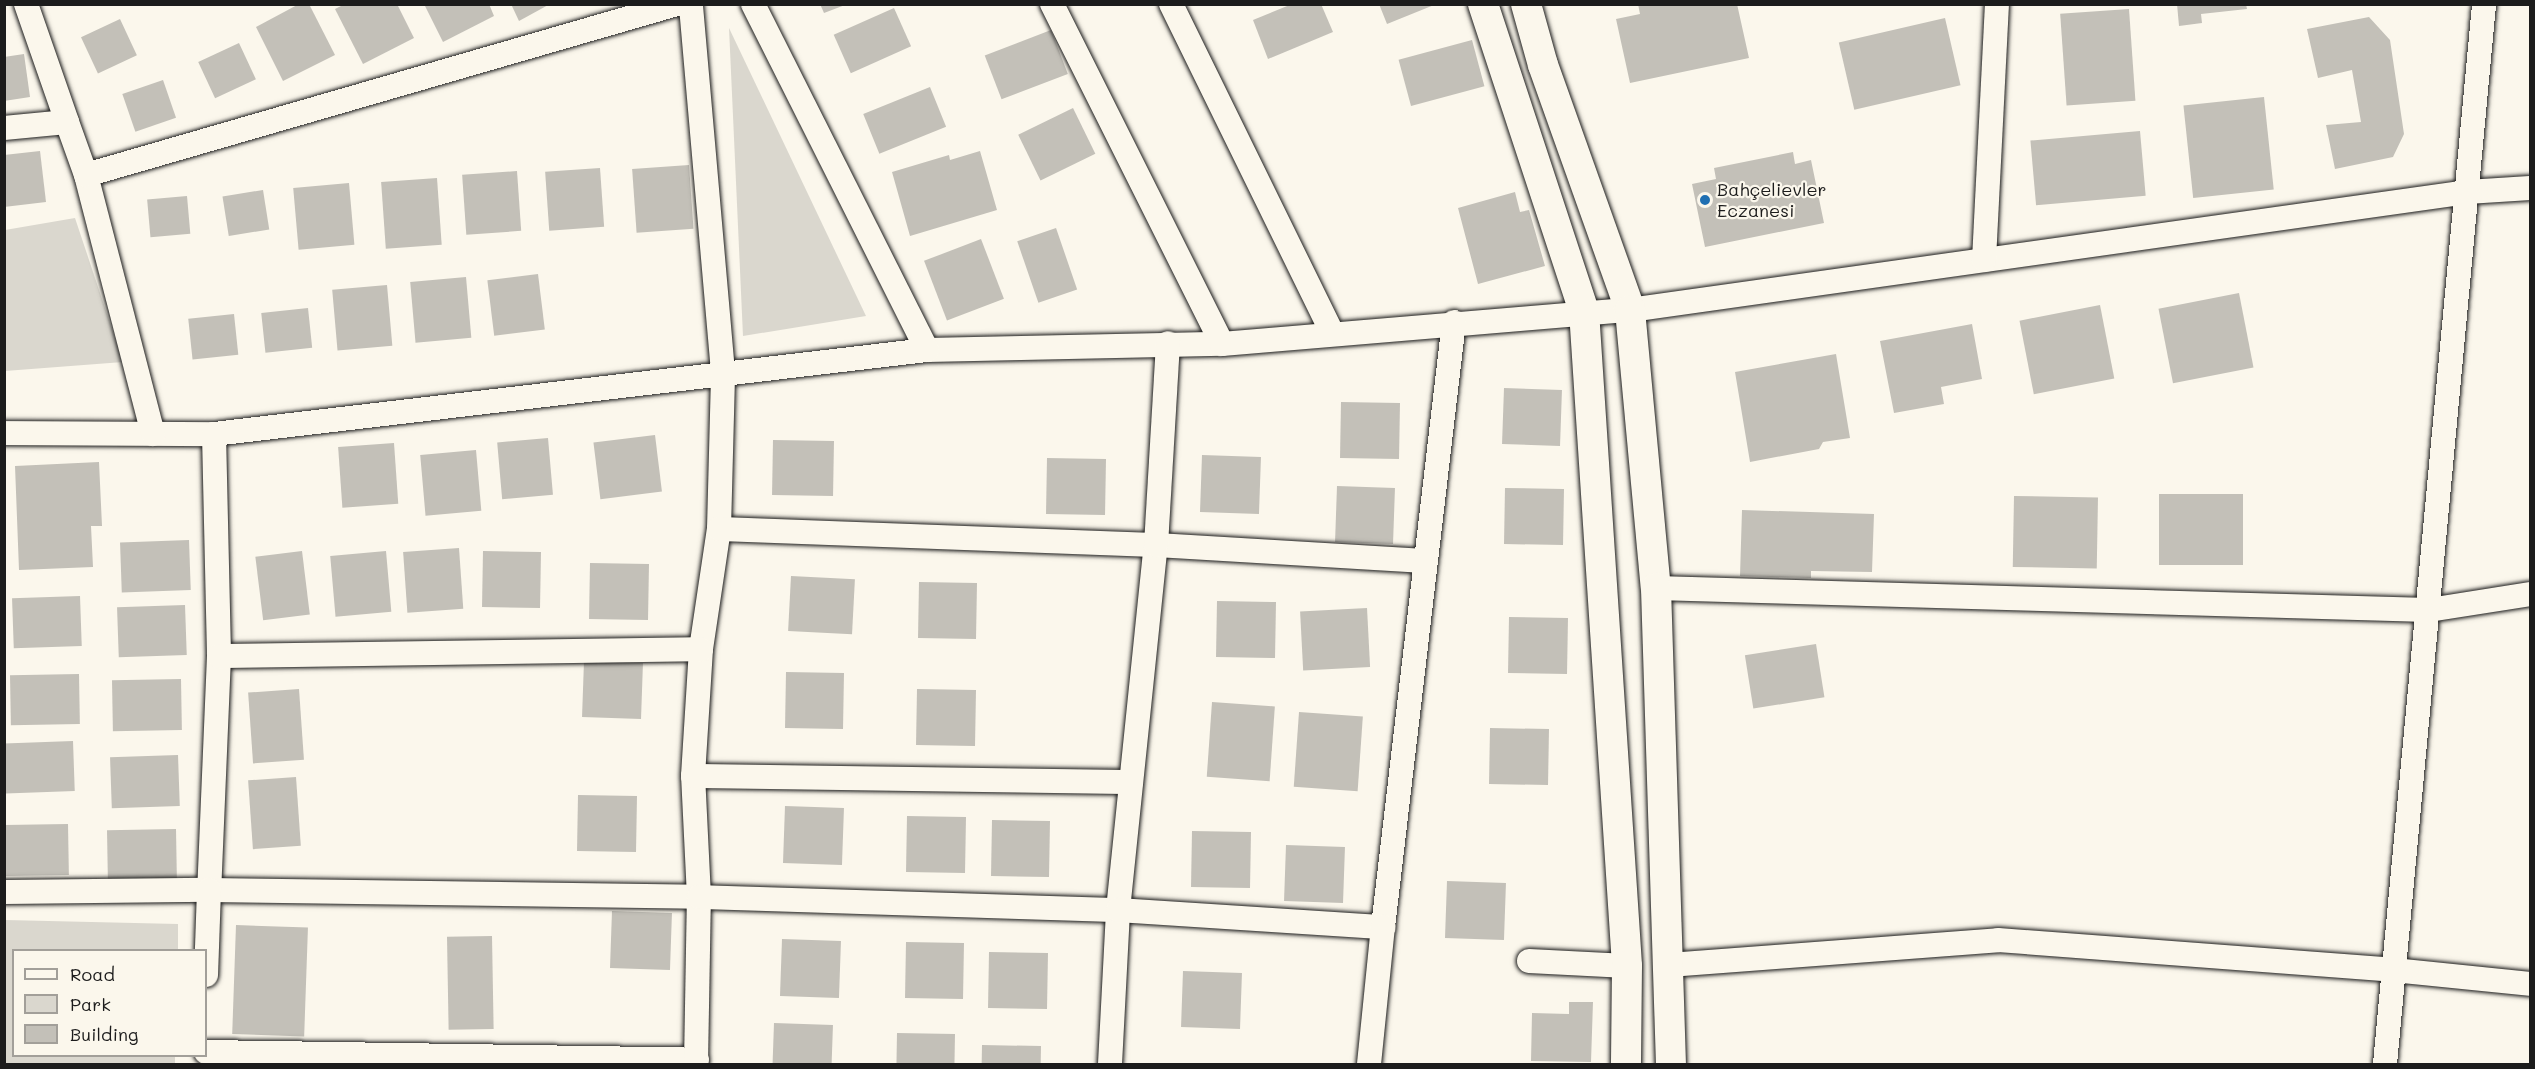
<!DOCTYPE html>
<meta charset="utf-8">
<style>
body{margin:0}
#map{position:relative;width:2535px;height:1069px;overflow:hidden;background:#fbf7ec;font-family:Mali,sans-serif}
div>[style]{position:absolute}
.green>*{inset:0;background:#dad7ce}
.building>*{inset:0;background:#c3c0b8;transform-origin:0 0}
.roads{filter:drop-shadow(0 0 2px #1c1c1c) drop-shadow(0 0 2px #1c1c1c)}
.minor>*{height:24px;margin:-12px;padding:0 12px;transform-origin:12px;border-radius:12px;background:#fbf7ec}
.tertiary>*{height:30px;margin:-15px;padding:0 15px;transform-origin:15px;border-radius:15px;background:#fbf7ec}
.dots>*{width:16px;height:16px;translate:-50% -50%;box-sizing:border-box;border:3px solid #fbf7ec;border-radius:50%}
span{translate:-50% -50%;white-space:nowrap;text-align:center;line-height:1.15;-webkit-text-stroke:4.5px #fbf7ec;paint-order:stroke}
.poi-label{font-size:18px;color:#1c1c1c}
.left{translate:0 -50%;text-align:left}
.frame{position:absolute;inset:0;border:6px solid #1c1c1c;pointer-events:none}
.legend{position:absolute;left:12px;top:949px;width:195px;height:108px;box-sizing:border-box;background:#fbf7ec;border:2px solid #a29f99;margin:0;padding:8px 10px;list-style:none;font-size:18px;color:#1c1c1c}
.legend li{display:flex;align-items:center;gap:12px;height:30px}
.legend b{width:30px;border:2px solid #a29f99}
</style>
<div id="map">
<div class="green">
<i style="clip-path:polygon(729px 28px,866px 316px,743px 336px)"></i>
<i style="clip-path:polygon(75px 218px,123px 362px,5px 371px,5px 230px)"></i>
<i style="clip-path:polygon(5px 920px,178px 924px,178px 950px,14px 950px,14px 1056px,175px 1056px,175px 1064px,5px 1064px)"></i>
</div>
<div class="building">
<i style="clip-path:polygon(299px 4px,309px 4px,335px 55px,283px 81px,256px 27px)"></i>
<i style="clip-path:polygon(345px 4px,397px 4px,414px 38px,363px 64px,335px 9px)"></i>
<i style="clip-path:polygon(424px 4px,489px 4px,494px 16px,443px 42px)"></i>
<i style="clip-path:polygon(511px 4px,550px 4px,519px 21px)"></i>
<i style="clip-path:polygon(820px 4px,845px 4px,845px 5px,824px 13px)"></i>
<i style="clip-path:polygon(1292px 4px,1321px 4px,1333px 32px,1268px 59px,1253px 20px)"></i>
<i style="clip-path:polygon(1379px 4px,1434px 4px,1434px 5px,1387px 24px)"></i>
<i style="clip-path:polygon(1638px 4px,1737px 4px,1749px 58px,1630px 83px,1616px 19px,1640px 14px)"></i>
<i style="clip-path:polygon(2177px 4px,2246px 4px,2247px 9px,2201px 14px,2202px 23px,2179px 26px)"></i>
<i style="left:894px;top:8px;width:42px;height:66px;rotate:66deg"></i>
<i style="left:2129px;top:9px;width:92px;height:69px;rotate:86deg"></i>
<i style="clip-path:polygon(2369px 17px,2390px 40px,2404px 134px,2393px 157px,2335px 169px,2326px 125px,2361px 122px,2352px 70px,2318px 78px,2307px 29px)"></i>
<i style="left:1945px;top:18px;width:69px;height:109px;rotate:77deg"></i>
<i style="left:120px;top:19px;width:40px;height:43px;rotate:65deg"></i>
<i style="left:1051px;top:30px;width:47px;height:71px;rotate:69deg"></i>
<i style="left:1472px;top:40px;width:48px;height:76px;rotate:75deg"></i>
<i style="left:239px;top:43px;width:40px;height:45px;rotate:65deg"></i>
<i style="clip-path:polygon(24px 54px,30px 97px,4px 101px,4px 57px)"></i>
<i style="left:163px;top:80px;width:40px;height:43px;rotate:71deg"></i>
<i style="left:930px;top:87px;width:43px;height:72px;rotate:68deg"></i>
<i style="left:2264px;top:97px;width:93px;height:81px;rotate:84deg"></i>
<i style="left:1073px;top:108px;width:51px;height:61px;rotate:64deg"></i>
<i style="left:2140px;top:131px;width:65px;height:110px;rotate:85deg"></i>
<i style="clip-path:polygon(40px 151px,46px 202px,4px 207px,4px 155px)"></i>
<i style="clip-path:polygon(980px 151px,997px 210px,910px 236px,892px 172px,949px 155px,950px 160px)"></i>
<i style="clip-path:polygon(1793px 152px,1795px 164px,1811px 160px,1824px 223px,1705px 247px,1692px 184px,1716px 179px,1714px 168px)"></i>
<i style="left:689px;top:165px;width:64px;height:57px;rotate:86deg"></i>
<i style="left:600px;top:168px;width:59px;height:55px;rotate:86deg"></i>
<i style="left:517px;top:171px;width:60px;height:55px;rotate:86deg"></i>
<i style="left:437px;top:178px;width:67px;height:56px;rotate:86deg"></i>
<i style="left:349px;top:183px;width:62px;height:56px;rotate:85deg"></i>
<i style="left:263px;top:190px;width:40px;height:41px;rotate:81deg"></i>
<i style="clip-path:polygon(1515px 192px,1520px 212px,1529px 210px,1545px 266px,1478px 284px,1458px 208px)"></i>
<i style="left:187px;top:196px;width:38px;height:40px;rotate:85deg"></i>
<i style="left:1056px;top:228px;width:65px;height:41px;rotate:71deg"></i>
<i style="left:981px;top:239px;width:64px;height:61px;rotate:69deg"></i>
<i style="left:538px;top:274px;width:56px;height:51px;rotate:83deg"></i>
<i style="left:466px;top:277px;width:61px;height:56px;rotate:85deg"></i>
<i style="left:387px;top:285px;width:61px;height:55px;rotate:85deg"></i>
<i style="left:2239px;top:293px;width:76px;height:82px;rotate:79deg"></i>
<i style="left:2100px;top:305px;width:75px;height:82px;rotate:79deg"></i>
<i style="left:308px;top:308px;width:40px;height:47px;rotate:84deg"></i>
<i style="left:234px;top:314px;width:41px;height:46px;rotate:84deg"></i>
<i style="clip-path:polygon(1972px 324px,1982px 379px,1941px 387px,1944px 404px,1894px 413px,1880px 341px)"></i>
<i style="clip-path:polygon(1836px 354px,1850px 438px,1823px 442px,1819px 449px,1750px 462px,1735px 372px)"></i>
<i style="left:1504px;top:388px;width:58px;height:56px;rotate:2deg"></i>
<i style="left:1341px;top:402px;width:59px;height:56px;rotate:1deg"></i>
<i style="left:655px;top:435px;width:57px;height:62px;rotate:83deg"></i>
<i style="left:548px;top:438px;width:57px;height:51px;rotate:85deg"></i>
<i style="left:773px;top:440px;width:61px;height:55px;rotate:1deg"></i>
<i style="left:394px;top:443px;width:61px;height:56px;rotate:86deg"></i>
<i style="left:476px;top:450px;width:61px;height:56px;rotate:85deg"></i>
<i style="left:1202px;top:455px;width:59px;height:57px;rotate:2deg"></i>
<i style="left:1047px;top:458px;width:59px;height:56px;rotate:1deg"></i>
<i style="clip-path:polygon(99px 462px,102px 526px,91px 526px,93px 567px,19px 570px,15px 466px)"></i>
<i style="left:1337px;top:486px;width:58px;height:56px;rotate:2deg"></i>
<i style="left:1505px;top:488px;width:59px;height:56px;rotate:1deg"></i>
<i style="left:2159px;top:494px;width:84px;height:71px"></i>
<i style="left:2014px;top:496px;width:84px;height:71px;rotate:1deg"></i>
<i style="clip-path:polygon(1742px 510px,1874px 514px,1872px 572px,1811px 571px,1811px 578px,1740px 576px)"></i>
<i style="left:189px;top:540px;width:50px;height:69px;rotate:88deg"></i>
<i style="left:459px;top:548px;width:61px;height:56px;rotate:86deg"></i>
<i style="left:302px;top:551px;width:64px;height:47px;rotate:83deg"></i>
<i style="left:386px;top:551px;width:61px;height:56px;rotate:85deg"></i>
<i style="left:483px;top:551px;width:58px;height:56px;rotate:1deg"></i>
<i style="left:590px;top:563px;width:59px;height:56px;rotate:1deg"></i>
<i style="left:791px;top:576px;width:64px;height:55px;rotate:3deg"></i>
<i style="left:919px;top:582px;width:58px;height:56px;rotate:1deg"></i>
<i style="left:80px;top:596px;width:50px;height:68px;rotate:88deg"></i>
<i style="left:1217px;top:601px;width:59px;height:56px;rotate:1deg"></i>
<i style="left:185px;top:605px;width:50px;height:68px;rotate:88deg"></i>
<i style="left:1367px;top:608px;width:59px;height:67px;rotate:87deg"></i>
<i style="left:1509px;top:617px;width:59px;height:56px;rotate:1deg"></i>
<i style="left:1816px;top:644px;width:54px;height:72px;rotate:81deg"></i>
<i style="left:584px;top:661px;width:59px;height:56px;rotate:2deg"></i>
<i style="left:786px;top:672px;width:58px;height:56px;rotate:1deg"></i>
<i style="left:79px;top:674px;width:50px;height:69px;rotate:89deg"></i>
<i style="left:181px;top:679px;width:51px;height:69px;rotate:89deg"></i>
<i style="left:299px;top:689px;width:71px;height:51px;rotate:86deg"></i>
<i style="left:917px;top:689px;width:59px;height:56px;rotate:1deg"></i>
<i style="left:1212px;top:702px;width:63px;height:75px;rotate:4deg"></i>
<i style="left:1299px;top:712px;width:64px;height:75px;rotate:4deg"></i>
<i style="left:1490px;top:728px;width:59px;height:56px;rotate:1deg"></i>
<i style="left:73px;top:741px;width:50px;height:69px;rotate:88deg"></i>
<i style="left:178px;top:755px;width:51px;height:68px;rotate:88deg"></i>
<i style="left:296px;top:777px;width:69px;height:48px;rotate:86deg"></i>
<i style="left:578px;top:795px;width:59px;height:56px;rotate:1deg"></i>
<i style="left:785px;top:806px;width:59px;height:57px;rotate:2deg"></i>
<i style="left:907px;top:816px;width:59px;height:56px;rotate:1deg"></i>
<i style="left:992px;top:820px;width:58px;height:56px;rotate:1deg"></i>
<i style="left:68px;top:824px;width:51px;height:64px;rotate:89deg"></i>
<i style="left:176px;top:829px;width:50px;height:69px;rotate:89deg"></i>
<i style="left:1192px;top:831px;width:59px;height:56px;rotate:1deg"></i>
<i style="left:1286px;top:845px;width:59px;height:56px;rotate:2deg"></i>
<i style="left:1447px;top:881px;width:59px;height:57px;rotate:2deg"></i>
<i style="left:612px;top:911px;width:60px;height:57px;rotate:2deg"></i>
<i style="left:236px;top:925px;width:72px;height:109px;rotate:2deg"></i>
<i style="left:492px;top:936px;width:93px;height:45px;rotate:89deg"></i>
<i style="left:782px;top:939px;width:59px;height:57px;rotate:2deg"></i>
<i style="left:906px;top:942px;width:58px;height:56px;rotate:1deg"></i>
<i style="left:989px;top:952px;width:59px;height:56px;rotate:1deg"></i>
<i style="left:1183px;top:971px;width:59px;height:56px;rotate:2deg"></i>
<i style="clip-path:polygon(1569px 1002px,1593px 1002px,1591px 1062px,1531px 1061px,1532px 1013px,1569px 1014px)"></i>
<i style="left:774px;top:1023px;width:59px;height:41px;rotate:2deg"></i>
<i style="left:897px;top:1033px;width:58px;height:31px;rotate:1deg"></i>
<i style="left:982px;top:1045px;width:59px;height:19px;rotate:1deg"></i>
</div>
<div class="roads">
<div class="minor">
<i style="left:26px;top:4px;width:125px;rotate:70.8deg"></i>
<i style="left:753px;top:4px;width:387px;rotate:63.3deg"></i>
<i style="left:927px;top:350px;width:295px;rotate:-1.2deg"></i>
<i style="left:1222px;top:344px;width:409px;rotate:-4.8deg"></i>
<i style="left:1630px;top:310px;width:845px;rotate:-8.02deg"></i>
<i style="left:2467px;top:192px;width:63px;rotate:-3.6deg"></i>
<i style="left:1052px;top:4px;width:380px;rotate:63.4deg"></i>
<i style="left:1171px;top:4px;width:365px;rotate:63.9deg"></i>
<i style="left:4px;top:128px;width:63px;rotate:-5.4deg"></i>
<i style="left:67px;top:122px;width:56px;rotate:70.3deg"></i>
<i style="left:1984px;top:260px;width:256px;rotate:-87.1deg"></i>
<i style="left:4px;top:433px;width:210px;rotate:0.3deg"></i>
<i style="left:214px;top:434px;width:718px;rotate:-6.72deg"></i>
<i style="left:153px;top:434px;width:268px;rotate:-104.5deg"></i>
<i style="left:86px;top:175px;width:615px;rotate:-16.14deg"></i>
<i style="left:214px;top:434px;width:222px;rotate:88.7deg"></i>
<i style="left:219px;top:656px;width:234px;rotate:92.4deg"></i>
<i style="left:209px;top:890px;width:490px;rotate:0.8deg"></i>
<i style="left:699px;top:897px;width:121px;rotate:-92.8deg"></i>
<i style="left:693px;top:776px;width:127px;rotate:-86.4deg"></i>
<i style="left:701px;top:649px;width:121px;rotate:-81.5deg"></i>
<i style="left:719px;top:529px;width:157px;rotate:-88.5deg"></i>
<i style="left:723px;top:372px;width:369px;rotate:-95deg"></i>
<i style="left:719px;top:529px;width:437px;rotate:2.1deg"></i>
<i style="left:1156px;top:545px;width:270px;rotate:3.4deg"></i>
<i style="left:1656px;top:588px;width:773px;rotate:1.63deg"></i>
<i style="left:2429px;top:610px;width:102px;rotate:-9deg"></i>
<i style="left:219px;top:656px;width:482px;rotate:-0.8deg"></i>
<i style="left:693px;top:776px;width:438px;rotate:0.8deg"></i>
<i style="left:4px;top:892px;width:205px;rotate:-0.6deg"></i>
<i style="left:209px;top:890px;width:85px;rotate:92deg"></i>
<i style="left:1529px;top:961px;width:98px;rotate:2.9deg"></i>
<i style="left:1669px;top:965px;width:330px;rotate:-4.3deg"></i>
<i style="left:1998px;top:940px;width:396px;rotate:4.3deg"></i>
<i style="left:2393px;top:970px;width:138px;rotate:5.8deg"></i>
<i style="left:206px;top:1052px;width:491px;rotate:0.9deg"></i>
<i style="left:696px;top:1064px;width:167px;rotate:-89deg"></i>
<i style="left:699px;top:897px;width:419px;rotate:1.8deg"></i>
<i style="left:1118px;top:910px;width:367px;rotate:-84.1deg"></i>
<i style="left:1156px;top:545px;width:202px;rotate:-86.6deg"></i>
<i style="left:1110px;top:1064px;width:154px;rotate:-87deg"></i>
<i style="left:1118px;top:910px;width:266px;rotate:3.7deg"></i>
<i style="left:1383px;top:927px;width:609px;rotate:-83.31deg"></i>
<i style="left:1369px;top:1064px;width:138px;rotate:-84.2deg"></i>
<i style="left:2385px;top:1064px;width:1065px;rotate:-84.66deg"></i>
</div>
<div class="tertiary">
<i style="left:1483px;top:4px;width:323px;rotate:71.8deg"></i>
<i style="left:1584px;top:311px;width:656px;rotate:86.24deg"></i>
<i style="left:1627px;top:966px;width:98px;rotate:90.6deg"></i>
<i style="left:1526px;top:4px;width:63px;rotate:74.4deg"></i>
<i style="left:1543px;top:65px;width:260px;rotate:70.4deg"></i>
<i style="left:1630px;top:310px;width:279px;rotate:84.7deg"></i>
<i style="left:1656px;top:588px;width:476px;rotate:88.2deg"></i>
</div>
</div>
<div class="dots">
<i style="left:1705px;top:200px;background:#1f6fb2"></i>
</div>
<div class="poi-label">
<span class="left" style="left:1717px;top:200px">Bahçelievler<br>Eczanesi</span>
</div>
<div class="frame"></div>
<ul class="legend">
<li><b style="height:8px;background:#fbf7ec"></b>Road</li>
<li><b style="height:16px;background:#dad7ce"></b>Park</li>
<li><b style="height:16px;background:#c3c0b8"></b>Building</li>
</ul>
</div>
